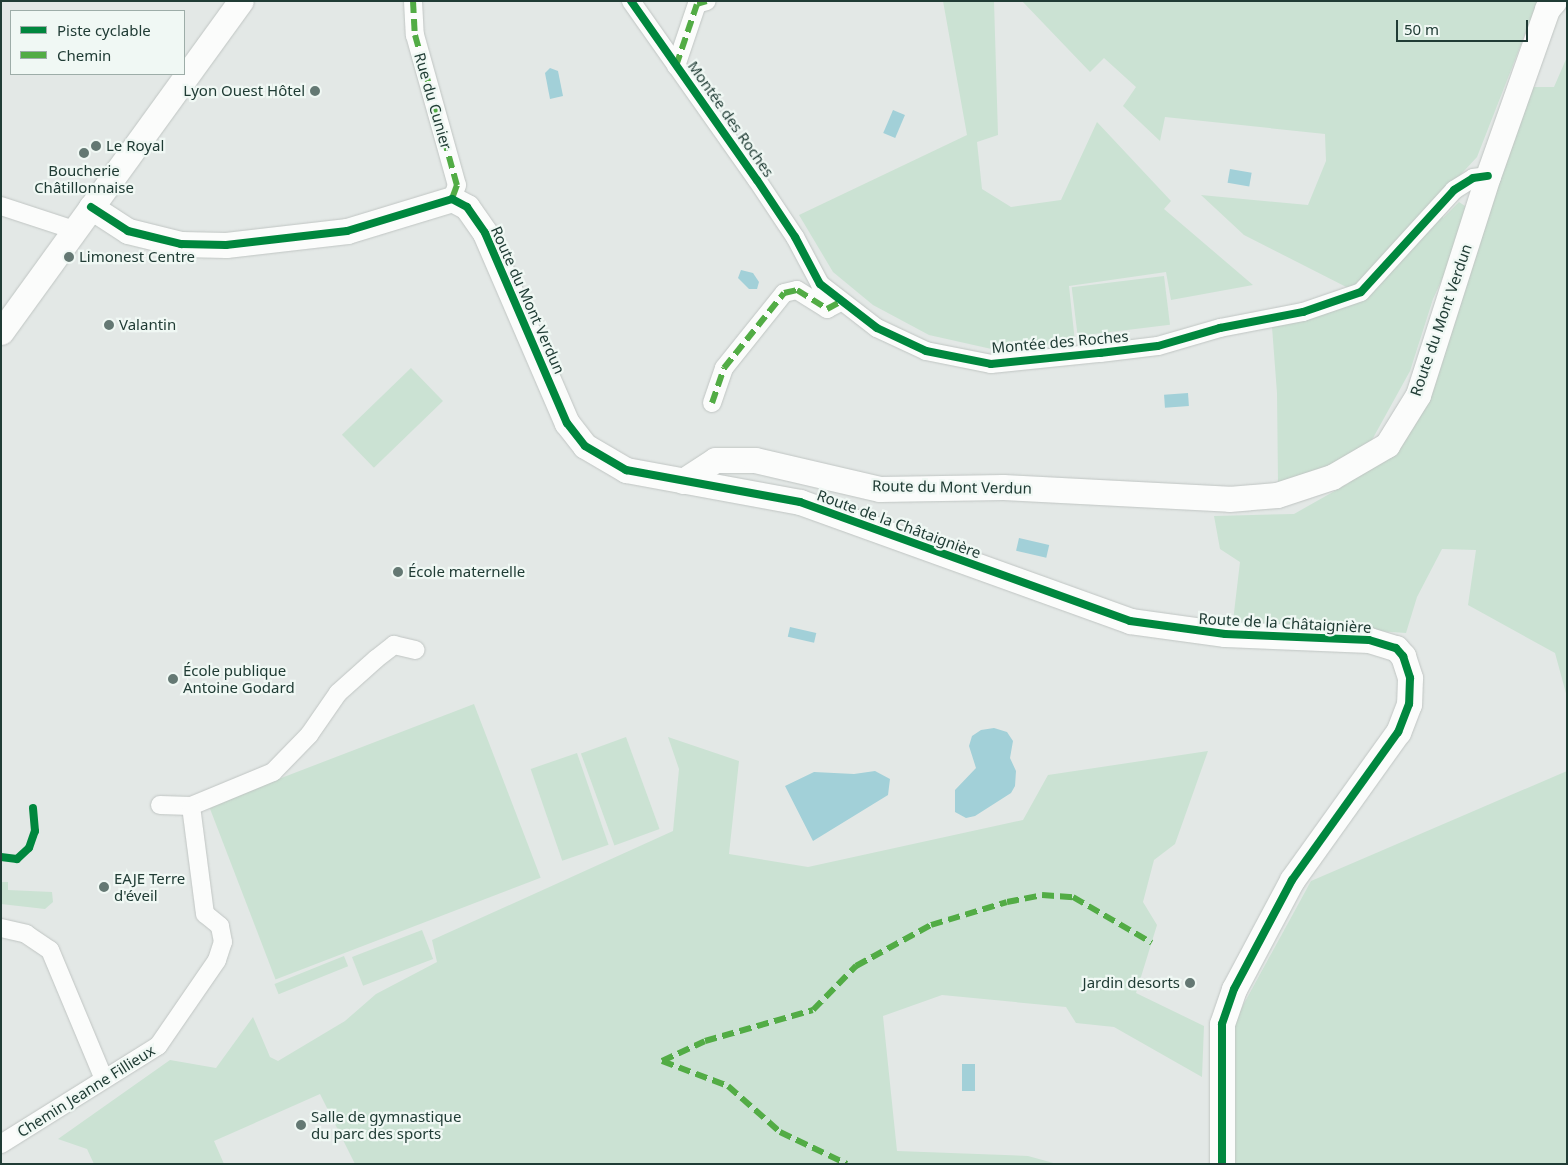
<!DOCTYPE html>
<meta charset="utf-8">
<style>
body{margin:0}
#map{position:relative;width:1568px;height:1165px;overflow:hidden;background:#e3e8e6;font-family:"Noto Sans",sans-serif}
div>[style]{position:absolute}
.green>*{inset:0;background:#cbe2d3;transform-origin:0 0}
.water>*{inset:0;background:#a2d0d8;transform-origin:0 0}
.roads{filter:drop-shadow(0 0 1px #c0c5c3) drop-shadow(0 0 1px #c0c5c3)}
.street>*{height:18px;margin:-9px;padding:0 9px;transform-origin:9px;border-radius:9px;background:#fbfcfb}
.secondary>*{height:25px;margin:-12.5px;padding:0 12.5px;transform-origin:12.5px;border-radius:12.5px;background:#fbfcfb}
.quiet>*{height:6px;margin-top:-3px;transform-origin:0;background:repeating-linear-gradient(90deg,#52ac45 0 12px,transparent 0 18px)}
.cycleway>*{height:8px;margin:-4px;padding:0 4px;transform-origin:4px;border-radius:4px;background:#00873e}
.dots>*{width:14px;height:14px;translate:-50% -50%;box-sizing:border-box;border:2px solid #f0f8f4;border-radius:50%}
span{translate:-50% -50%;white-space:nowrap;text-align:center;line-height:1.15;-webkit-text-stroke:4.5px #f0f8f4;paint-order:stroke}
.poi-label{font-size:15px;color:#203c35}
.right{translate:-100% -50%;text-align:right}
.left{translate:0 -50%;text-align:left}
.street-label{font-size:15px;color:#203c35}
.frame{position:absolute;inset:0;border:2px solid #203c35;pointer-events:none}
.legend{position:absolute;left:10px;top:10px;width:175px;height:65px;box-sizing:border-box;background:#f0f8f4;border:1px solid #9dada8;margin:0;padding:6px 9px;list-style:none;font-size:15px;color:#203c35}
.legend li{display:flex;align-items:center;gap:10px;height:25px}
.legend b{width:25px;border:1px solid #9dada8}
.scale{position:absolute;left:1396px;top:20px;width:132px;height:22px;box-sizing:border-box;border:2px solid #203c35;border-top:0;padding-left:6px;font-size:15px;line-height:18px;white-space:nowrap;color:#203c35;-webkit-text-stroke:4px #f0f8f4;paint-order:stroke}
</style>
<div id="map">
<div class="green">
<i style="clip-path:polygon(943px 1px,994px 1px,998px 135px,977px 142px,982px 189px,1011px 207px,1061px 200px,1097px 122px,1171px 201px,1164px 209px,1253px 285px,1171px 300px,1166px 272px,1069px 286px,1075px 342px,996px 350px,929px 335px,873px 305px,833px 272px,799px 215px,967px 135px)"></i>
<i style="clip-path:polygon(1022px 1px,1538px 1px,1477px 157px,1438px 199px,1443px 218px,1459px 202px,1468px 208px,1461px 238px,1433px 299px,1410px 371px,1362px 458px,1278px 483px,1277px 393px,1272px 327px,1366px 297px,1244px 235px,1201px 195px,1308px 205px,1326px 161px,1325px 134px,1165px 117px,1160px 141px,1123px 106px,1136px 87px,1104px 58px,1090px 72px)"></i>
<i style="clip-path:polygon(1567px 57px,1567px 697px,1555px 653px,1468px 605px,1476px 550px,1442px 549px,1417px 597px,1406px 633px,1233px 621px,1240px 562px,1220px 549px,1214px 516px,1294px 514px,1347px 484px,1386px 453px,1490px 202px,1533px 87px,1554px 87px)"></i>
<i style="left:1164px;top:276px;width:49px;height:93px;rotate:83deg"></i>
<i style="left:411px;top:368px;width:46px;height:96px;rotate:46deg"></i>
<i style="left:474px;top:704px;width:186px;height:284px;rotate:69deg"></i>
<i style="left:626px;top:737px;width:98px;height:48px;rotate:70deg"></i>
<i style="clip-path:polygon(668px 737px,739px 761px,729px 854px,808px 867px,1023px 820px,1048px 775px,1208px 751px,1175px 844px,1154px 860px,1143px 902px,1157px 925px,1136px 993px,1204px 1026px,1202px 1077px,1114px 1027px,1076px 1023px,1066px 1007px,942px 995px,883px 1016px,897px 1151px,1028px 1156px,1057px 1164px,355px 1164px,320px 1094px,214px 1141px,224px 1164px,94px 1164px,87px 1149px,58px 1139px,170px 1060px,216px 1068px,253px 1017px,270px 1057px,278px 1061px,345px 1021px,376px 994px,437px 962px,432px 940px,673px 831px,679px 769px)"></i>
<i style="left:577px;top:753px;width:97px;height:49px;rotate:71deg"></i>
<i style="clip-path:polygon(1567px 771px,1567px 1164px,1231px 1164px,1235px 1020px,1311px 881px)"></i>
<i style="clip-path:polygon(1px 882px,8px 882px,8px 890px,52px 892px,53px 902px,45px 909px,1px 904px)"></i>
<i style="left:422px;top:930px;width:31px;height:75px;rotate:69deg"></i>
<i style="left:344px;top:956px;width:11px;height:75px;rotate:68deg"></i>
</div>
<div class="water">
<i style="clip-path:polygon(550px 68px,558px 71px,563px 96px,550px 99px,545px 73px)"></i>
<i style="left:893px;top:110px;width:13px;height:25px;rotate:23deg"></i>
<i style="left:1230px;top:169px;width:22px;height:14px;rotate:10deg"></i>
<i style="clip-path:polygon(741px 270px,753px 273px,759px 282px,757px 289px,749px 289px,738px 278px)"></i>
<i style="left:1188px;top:393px;width:13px;height:24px;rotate:86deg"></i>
<i style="left:1019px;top:538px;width:31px;height:13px;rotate:13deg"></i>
<i style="left:790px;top:627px;width:27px;height:10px;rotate:13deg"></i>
<i style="clip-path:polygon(994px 728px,1007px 732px,1013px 741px,1010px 758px,1016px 771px,1015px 786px,1011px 793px,975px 816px,966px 818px,955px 812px,955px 790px,976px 768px,969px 746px,972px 736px,981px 730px)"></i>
<i style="clip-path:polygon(875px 771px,890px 779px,888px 795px,813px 841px,785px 786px,814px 772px,854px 774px)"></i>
<i style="left:962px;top:1064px;width:13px;height:27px"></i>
</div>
<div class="roads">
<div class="street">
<i style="left:413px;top:1px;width:34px;rotate:87deg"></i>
<i style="left:415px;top:35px;width:156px;rotate:74.4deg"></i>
<i style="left:457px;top:185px;width:15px;rotate:110deg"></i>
<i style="left:631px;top:1px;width:219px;rotate:54.9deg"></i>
<i style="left:757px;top:180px;width:69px;rotate:56.3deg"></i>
<i style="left:795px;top:237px;width:53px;rotate:62deg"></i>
<i style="left:820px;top:284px;width:72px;rotate:37.7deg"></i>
<i style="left:877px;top:328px;width:54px;rotate:25.1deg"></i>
<i style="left:926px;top:351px;width:66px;rotate:11.3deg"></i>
<i style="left:991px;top:364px;width:110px;rotate:-5.8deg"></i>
<i style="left:1100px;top:353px;width:58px;rotate:-6.9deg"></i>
<i style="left:1158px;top:346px;width:65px;rotate:-16.2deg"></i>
<i style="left:1220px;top:328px;width:85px;rotate:-10.9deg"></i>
<i style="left:1303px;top:312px;width:61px;rotate:-19deg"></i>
<i style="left:1361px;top:292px;width:138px;rotate:-47.6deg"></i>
<i style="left:1454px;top:190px;width:22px;rotate:-32deg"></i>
<i style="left:1473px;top:178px;width:15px;rotate:-8deg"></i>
<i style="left:676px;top:66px;width:65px;rotate:-71.3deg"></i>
<i style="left:697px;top:4px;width:10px;rotate:-17deg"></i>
<i style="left:1px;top:206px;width:77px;rotate:18.2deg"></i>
<i style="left:712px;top:403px;width:37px;rotate:-71deg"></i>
<i style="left:724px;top:368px;width:96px;rotate:-51.3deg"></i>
<i style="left:784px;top:293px;width:13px;rotate:-13deg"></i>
<i style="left:797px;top:290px;width:36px;rotate:32deg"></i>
<i style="left:827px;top:309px;width:15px;rotate:-28deg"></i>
<i style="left:160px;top:805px;width:31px;rotate:2deg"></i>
<i style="left:191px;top:806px;width:89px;rotate:-22.5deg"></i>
<i style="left:273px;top:772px;width:52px;rotate:-45.8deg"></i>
<i style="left:309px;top:735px;width:51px;rotate:-55.4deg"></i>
<i style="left:338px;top:693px;width:51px;rotate:-41.8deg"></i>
<i style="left:376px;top:659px;width:23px;rotate:-38deg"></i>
<i style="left:394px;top:645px;width:22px;rotate:13deg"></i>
<i style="left:1px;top:928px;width:26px;rotate:13deg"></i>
<i style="left:26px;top:934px;width:29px;rotate:34deg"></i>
<i style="left:50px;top:950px;width:140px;rotate:67.3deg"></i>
<i style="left:1px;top:1144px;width:185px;rotate:-32deg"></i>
<i style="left:158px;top:1046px;width:104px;rotate:-55.5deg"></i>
<i style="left:217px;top:960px;width:19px;rotate:-72deg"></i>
<i style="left:223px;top:942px;width:16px;rotate:-101deg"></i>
<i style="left:220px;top:926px;width:19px;rotate:-141deg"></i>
<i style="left:205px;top:914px;width:109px;rotate:-97.4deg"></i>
</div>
<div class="secondary">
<i style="left:91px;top:207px;width:44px;rotate:33deg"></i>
<i style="left:128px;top:231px;width:55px;rotate:13.8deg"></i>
<i style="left:181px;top:244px;width:45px;rotate:1.3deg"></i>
<i style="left:226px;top:245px;width:122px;rotate:-6.6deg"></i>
<i style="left:347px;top:231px;width:110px;rotate:-16.9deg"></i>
<i style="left:452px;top:199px;width:17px;rotate:28deg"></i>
<i style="left:467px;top:207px;width:32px;rotate:55deg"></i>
<i style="left:485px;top:233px;width:207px;rotate:66.7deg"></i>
<i style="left:567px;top:423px;width:29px;rotate:52deg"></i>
<i style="left:585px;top:446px;width:48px;rotate:30.3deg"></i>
<i style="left:626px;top:470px;width:177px;rotate:10.4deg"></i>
<i style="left:800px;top:502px;width:351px;rotate:19.8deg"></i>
<i style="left:1130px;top:621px;width:96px;rotate:7.8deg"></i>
<i style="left:1225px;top:634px;width:144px;rotate:2.4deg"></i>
<i style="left:1369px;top:640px;width:28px;rotate:17deg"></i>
<i style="left:1396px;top:648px;width:11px;rotate:49deg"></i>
<i style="left:1403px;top:656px;width:23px;rotate:72deg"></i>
<i style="left:1410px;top:678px;width:26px;rotate:92deg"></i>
<i style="left:1409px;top:704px;width:30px;rotate:111deg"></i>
<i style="left:1398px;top:732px;width:182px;rotate:125.6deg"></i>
<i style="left:1292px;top:880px;width:123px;rotate:118deg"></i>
<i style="left:1234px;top:989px;width:37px;rotate:109deg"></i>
<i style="left:1222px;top:1024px;width:140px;rotate:90deg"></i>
<i style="left:1px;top:332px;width:409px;rotate:-54.1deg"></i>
<i style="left:683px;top:481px;width:38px;rotate:-33deg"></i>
<i style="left:715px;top:460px;width:40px"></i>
<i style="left:755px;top:460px;width:128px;rotate:13.1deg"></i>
<i style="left:880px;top:489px;width:123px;rotate:-0.9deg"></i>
<i style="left:1003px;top:487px;width:226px;rotate:3deg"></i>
<i style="left:1229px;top:499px;width:48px;rotate:-4.8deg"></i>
<i style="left:1277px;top:495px;width:58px;rotate:-18.1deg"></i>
<i style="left:1332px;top:477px;width:64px;rotate:-30.2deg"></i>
<i style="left:1387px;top:445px;width:59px;rotate:-58.2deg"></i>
<i style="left:1418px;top:395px;width:230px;rotate:-72.3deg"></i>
<i style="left:1488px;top:176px;width:177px;rotate:-70.5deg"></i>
<i style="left:1547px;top:9px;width:11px;rotate:-49deg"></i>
</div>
</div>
<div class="quiet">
<i style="left:413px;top:1px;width:34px;rotate:87deg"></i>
<i style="left:415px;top:35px;width:156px;rotate:74.4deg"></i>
<i style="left:457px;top:185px;width:15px;rotate:110deg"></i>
<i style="left:676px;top:66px;width:65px;rotate:-71.3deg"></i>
<i style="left:697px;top:4px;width:10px;rotate:-17deg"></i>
<i style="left:712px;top:403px;width:37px;rotate:-71deg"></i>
<i style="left:724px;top:368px;width:96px;rotate:-51.3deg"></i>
<i style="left:784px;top:293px;width:13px;rotate:-13deg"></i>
<i style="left:797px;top:290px;width:36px;rotate:32deg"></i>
<i style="left:827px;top:309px;width:15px;rotate:-28deg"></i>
<i style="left:662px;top:1061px;width:47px;rotate:-24.9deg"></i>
<i style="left:705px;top:1041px;width:112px;rotate:-16deg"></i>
<i style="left:813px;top:1010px;width:62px;rotate:-45.7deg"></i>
<i style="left:856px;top:966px;width:85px;rotate:-28.7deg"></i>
<i style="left:931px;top:925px;width:79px;rotate:-16.8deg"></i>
<i style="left:1007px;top:902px;width:36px;rotate:-11deg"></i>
<i style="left:1042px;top:895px;width:31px;rotate:4deg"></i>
<i style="left:1073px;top:897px;width:91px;rotate:30.2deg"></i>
<i style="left:662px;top:1061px;width:71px;rotate:20.7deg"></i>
<i style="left:728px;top:1086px;width:69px;rotate:41.5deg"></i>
<i style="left:780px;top:1132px;width:74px;rotate:25.5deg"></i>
</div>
<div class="cycleway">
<i style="left:631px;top:1px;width:219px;rotate:54.9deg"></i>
<i style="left:757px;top:180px;width:69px;rotate:56.3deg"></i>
<i style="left:795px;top:237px;width:53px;rotate:62deg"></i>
<i style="left:820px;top:284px;width:72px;rotate:37.7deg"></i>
<i style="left:877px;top:328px;width:54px;rotate:25.1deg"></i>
<i style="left:926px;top:351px;width:66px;rotate:11.3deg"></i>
<i style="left:991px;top:364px;width:110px;rotate:-5.8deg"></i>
<i style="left:1100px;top:353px;width:58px;rotate:-6.9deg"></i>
<i style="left:1158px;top:346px;width:65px;rotate:-16.2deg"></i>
<i style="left:1220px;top:328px;width:85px;rotate:-10.9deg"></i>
<i style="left:1303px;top:312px;width:61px;rotate:-19deg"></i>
<i style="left:1361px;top:292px;width:138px;rotate:-47.6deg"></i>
<i style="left:1454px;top:190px;width:22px;rotate:-32deg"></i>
<i style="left:1473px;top:178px;width:15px;rotate:-8deg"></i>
<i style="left:91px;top:207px;width:44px;rotate:33deg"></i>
<i style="left:128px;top:231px;width:55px;rotate:13.8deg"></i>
<i style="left:181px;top:244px;width:45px;rotate:1.3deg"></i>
<i style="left:226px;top:245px;width:122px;rotate:-6.6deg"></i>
<i style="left:347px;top:231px;width:110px;rotate:-16.9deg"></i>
<i style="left:452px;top:199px;width:17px;rotate:28deg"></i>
<i style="left:467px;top:207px;width:32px;rotate:55deg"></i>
<i style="left:485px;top:233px;width:207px;rotate:66.7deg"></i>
<i style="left:567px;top:423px;width:29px;rotate:52deg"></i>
<i style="left:585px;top:446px;width:48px;rotate:30.3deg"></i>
<i style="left:626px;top:470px;width:177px;rotate:10.4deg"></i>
<i style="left:800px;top:502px;width:351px;rotate:19.8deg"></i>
<i style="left:1130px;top:621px;width:96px;rotate:7.8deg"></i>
<i style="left:1225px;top:634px;width:144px;rotate:2.4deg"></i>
<i style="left:1369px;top:640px;width:28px;rotate:17deg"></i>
<i style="left:1396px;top:648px;width:11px;rotate:49deg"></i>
<i style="left:1403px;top:656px;width:23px;rotate:72deg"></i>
<i style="left:1410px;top:678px;width:26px;rotate:92deg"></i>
<i style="left:1409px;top:704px;width:30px;rotate:111deg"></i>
<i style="left:1398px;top:732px;width:182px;rotate:125.6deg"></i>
<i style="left:1292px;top:880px;width:123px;rotate:118deg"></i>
<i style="left:1234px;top:989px;width:37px;rotate:109deg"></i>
<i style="left:1222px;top:1024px;width:140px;rotate:90deg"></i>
<i style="left:1px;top:857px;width:16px;rotate:7deg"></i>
<i style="left:17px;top:859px;width:16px;rotate:-43deg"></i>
<i style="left:29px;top:848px;width:18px;rotate:-71deg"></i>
<i style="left:35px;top:831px;width:23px;rotate:-95deg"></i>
</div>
<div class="dots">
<i style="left:315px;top:91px;background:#647873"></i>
<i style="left:96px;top:146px;background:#647873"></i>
<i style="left:84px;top:153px;background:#647873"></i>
<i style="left:69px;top:257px;background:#647873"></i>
<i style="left:109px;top:325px;background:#647873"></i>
<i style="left:398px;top:572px;background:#647873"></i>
<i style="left:173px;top:679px;background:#647873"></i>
<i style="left:104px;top:887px;background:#647873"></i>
<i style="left:1190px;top:983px;background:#647873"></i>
<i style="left:301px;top:1125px;background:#647873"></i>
</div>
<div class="poi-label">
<span class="right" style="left:305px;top:91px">Lyon Ouest Hôtel</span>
<span class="left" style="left:106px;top:146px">Le Royal</span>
<span style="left:84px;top:179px">Boucherie<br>Châtillonnaise</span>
<span class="left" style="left:79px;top:257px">Limonest Centre</span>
<span class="left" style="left:119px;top:325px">Valantin</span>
<span class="left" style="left:408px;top:572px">École maternelle</span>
<span class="left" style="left:183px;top:679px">École publique<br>Antoine Godard</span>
<span class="left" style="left:114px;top:887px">EAJE Terre<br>d'éveil</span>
<span class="right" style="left:1180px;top:983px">Jardin desorts</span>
<span class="left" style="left:311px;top:1125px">Salle de gymnastique<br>du parc des sports</span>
</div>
<div class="street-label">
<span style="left:433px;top:101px;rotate:74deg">Rue du Cunier</span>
<span style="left:731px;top:119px;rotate:55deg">Montée des Roches</span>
<span style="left:528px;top:300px;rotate:66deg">Route du Mont Verdun</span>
<span style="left:1441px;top:320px;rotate:-71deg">Route du Mont Verdun</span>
<span style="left:1060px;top:342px;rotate:-5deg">Montée des Roches</span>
<span style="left:952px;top:487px;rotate:1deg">Route du Mont Verdun</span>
<span style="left:899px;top:524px;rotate:20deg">Route de la Châtaignière</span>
<span style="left:1285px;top:623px;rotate:3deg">Route de la Châtaignière</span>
<span style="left:86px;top:1091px;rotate:-32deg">Chemin Jeanne Fillieux</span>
</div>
<div class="frame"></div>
<ul class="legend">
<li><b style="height:6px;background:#00873e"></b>Piste cyclable</li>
<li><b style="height:6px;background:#52ac45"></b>Chemin</li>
</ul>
<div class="scale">50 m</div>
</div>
